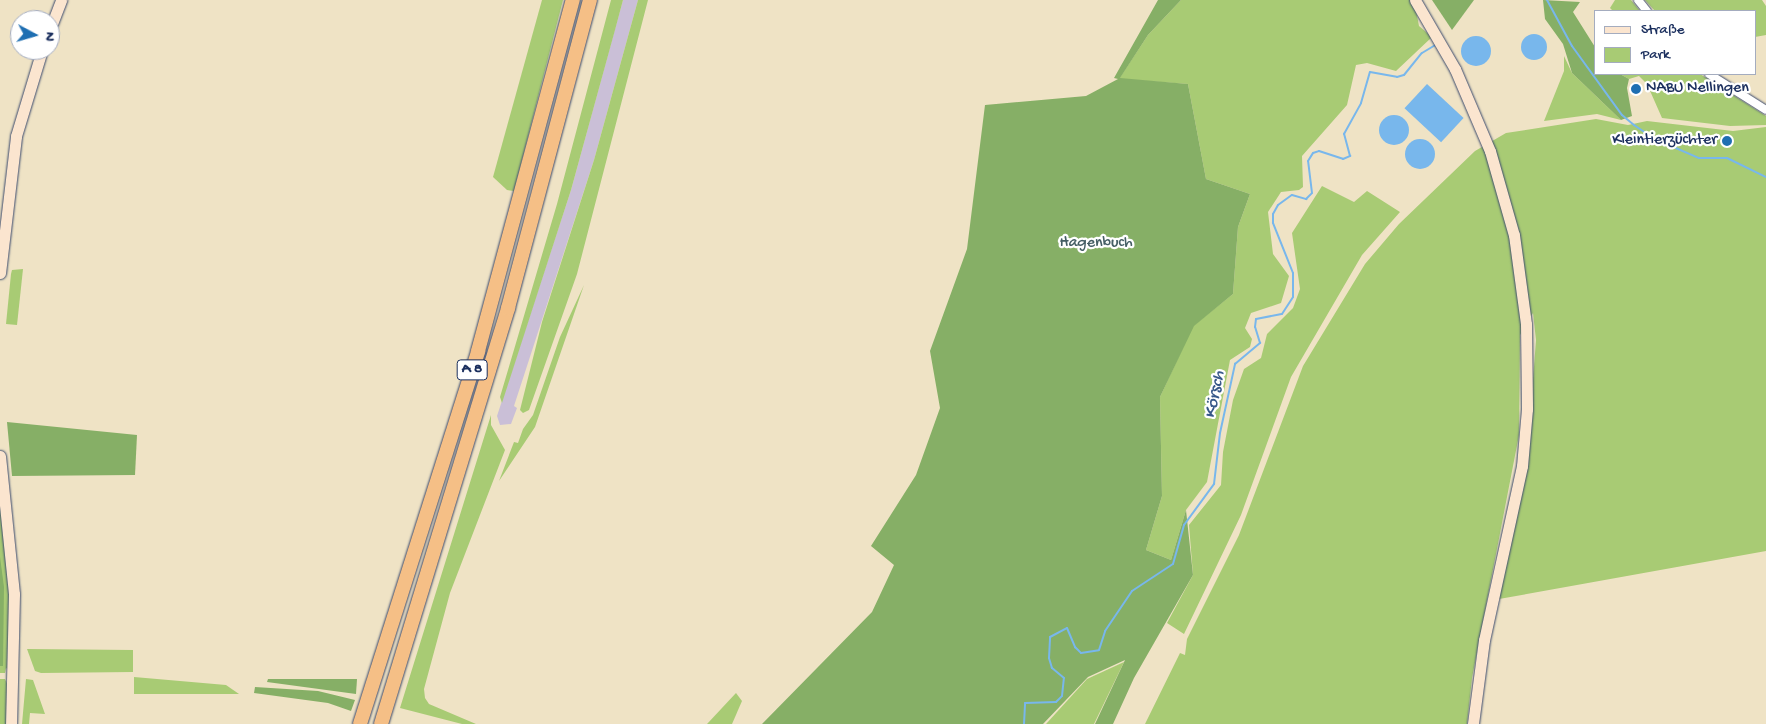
<!DOCTYPE html>
<meta charset="utf-8">
<style>
body{margin:0}
#map{position:relative;width:1766px;height:724px;overflow:hidden;background:#efe3c5;font-family:"Gochi Hand",sans-serif}
div>[style]{position:absolute}
.industrial>*{inset:0;background:#cabfd7}
.green>*{inset:0;background:#a8cb74}
.forest>*{inset:0;background:#86af66}
.water>*{inset:0;background:#78b7ec;transform-origin:0 0}
.round{border-radius:50%}
.stream>*{height:2px;margin:-1px;padding:0 1px;transform-origin:1px;border-radius:1px;background:#78b7ec}
.roads{filter:drop-shadow(0 0 1px #3b4a6d) drop-shadow(0 0 1px #3b4a6d)}
.minor>*{height:8px;margin:-4px;padding:0 4px;transform-origin:4px;border-radius:4px;background:#fff}
.secondary>*{height:11px;margin:-5.5px;padding:0 5.5px;transform-origin:5.5px;border-radius:5.5px;background:#fbe5cf}
.motorway>*{height:14px;margin:-7px;padding:0 7px;transform-origin:7px;border-radius:7px;background:#f5bf86}
.dots>*{width:14px;height:14px;translate:-50% -50%;box-sizing:border-box;border:2px solid #fff;border-radius:50%}
span{translate:-50% -50%;white-space:nowrap;text-align:center;line-height:1.15;-webkit-text-stroke:4.5px #fff;paint-order:stroke}
.shield-label span{padding:1px 4px;background:#fff;border:1px solid;border-radius:4px;-webkit-text-stroke-width:0}
.shield-label{font-size:15px;color:#1b2f5e;font-weight:700}
.poi-label{font-size:16px;color:#1b2f5e}
.left{translate:0 -50%;text-align:left}
.right{translate:-100% -50%;text-align:right}
.park-label{font-size:16px;color:#455e65}
.water-label{font-size:18px;color:#375889;font-style:italic}
.legend{position:absolute;left:1594px;top:10px;width:162px;height:65px;box-sizing:border-box;background:#fff;border:1px solid #a4acbf;margin:0;padding:6px 9px;list-style:none;font-size:15px;color:#1b2f5e}
.legend li{display:flex;align-items:center;gap:10px;height:25px}
.legend b{width:25px;border:1px solid #a4acbf}
.north{position:absolute;left:10px;top:10px;width:50px;height:50px;box-sizing:border-box;background:#fff;border:1px solid #a4acbf;border-radius:50%;rotate:96deg;font-size:14px;font-weight:700;line-height:20px;text-align:center;color:#1b2f5e}
.north::after{content:'';display:block;margin:auto;width:18px;height:22px;background:#1f6fb2;clip-path:polygon(50% 0,100% 100%,50% 72%,0 100%)}
</style>
<div id="map">
<div class="industrial">
<i style="clip-path:polygon(623px 0,638px 0,594px 160px,514px 406px,517px 408px,511px 424px,500px 425px,497px 416px,571px 190px)"></i>
</div>
<div class="green">
<i style="clip-path:polygon(542px 0,563px 0,514px 191px,507px 190px,493px 177px)"></i>
<i style="clip-path:polygon(611px 0,623px 0,615px 30px,571px 190px,502px 403px,500px 397px,557px 204px)"></i>
<i style="clip-path:polygon(638px 0,648px 0,577px 274px,529px 410px,523px 413px,520px 410px,542px 322px,594px 160px)"></i>
<i style="clip-path:polygon(1181px 0,1414px 0,1419px 26px,1432px 37px,1396px 71px,1367px 63px,1356px 65px,1347px 105px,1302px 156px,1303px 187px,1299px 190px,1281px 192px,1268px 212px,1273px 254px,1289px 276px,1281px 303px,1251px 313px,1245px 328px,1252px 339px,1250px 347px,1230px 360px,1207px 482px,1186px 510px,1171px 560px,1146px 550px,1162px 496px,1160px 397px,1193px 326px,1233px 294px,1238px 227px,1250px 194px,1206px 179px,1188px 84px,1119px 79px,1148px 35px)"></i>
<i style="clip-path:polygon(1615px 0,1631px 0,1640px 11px,1613px 11px,1610px 8px)"></i>
<i style="clip-path:polygon(1645px 0,1762px 0,1766px 6px,1766px 35px,1755px 37px,1755px 11px,1655px 11px)"></i>
<i style="clip-path:polygon(1564px 56px,1572px 73px,1621px 120px,1597px 114px,1544px 121px,1564px 71px)"></i>
<i style="clip-path:polygon(1620px 74px,1700px 74px,1766px 116px,1766px 125px,1730px 126px,1662px 118px,1647px 84px,1639px 76px,1629px 79px)"></i>
<i style="clip-path:polygon(1596px 119px,1628px 125px,1647px 121px,1733px 131px,1766px 127px,1766px 551px,1499px 599px,1527px 460px,1536px 340px,1533px 313px,1520px 335px,1519px 435px,1472px 678px,1467px 724px,1145px 724px,1180px 653px,1185px 655px,1187px 639px,1239px 535px,1303px 366px,1365px 264px,1399px 224px,1475px 151px,1506px 133px)"></i>
<i style="clip-path:polygon(1322px 186px,1354px 202px,1367px 191px,1400px 212px,1362px 255px,1291px 377px,1241px 515px,1184px 634px,1167px 623px,1193px 575px,1189px 525px,1221px 485px,1223px 452px,1233px 400px,1244px 369px,1261px 358px,1267px 334px,1293px 308px,1300px 289px,1292px 233px)"></i>
<i style="clip-path:polygon(23px 269px,17px 325px,6px 324px,11px 274px,12px 270px)"></i>
<i style="clip-path:polygon(584px 285px,535px 427px,499px 481px,514px 442px,518px 443px,523px 429px,533px 415px,560px 337px)"></i>
<i style="clip-path:polygon(491px 415px,491px 425px,505px 450px,450px 593px,424px 689px,425px 698px,429px 704px,476px 724px,462px 724px,400px 708px)"></i>
<i style="clip-path:polygon(0 482px,10px 610px,9px 670px,6px 668px,5px 673px,0 673px)"></i>
<i style="clip-path:polygon(27px 649px,133px 650px,133px 672px,41px 673px,35px 671px)"></i>
<i style="clip-path:polygon(1124px 662px,1094px 724px,1046px 724px,1087px 679px)"></i>
<i style="clip-path:polygon(134px 677px,226px 685px,239px 694px,134px 694px)"></i>
<i style="clip-path:polygon(0 679px,5px 679px,8px 686px,8px 724px,0 724px)"></i>
<i style="clip-path:polygon(26px 679px,33px 680px,45px 714px,30px 713px,29px 724px,22px 724px)"></i>
<i style="clip-path:polygon(736px 693px,742px 701px,732px 724px,707px 724px)"></i>
</div>
<div class="forest">
<i style="clip-path:polygon(1158px 0,1181px 0,1148px 35px,1120px 78px,1188px 84px,1206px 179px,1250px 194px,1238px 227px,1233px 294px,1194px 326px,1160px 397px,1162px 496px,1146px 550px,1171px 560px,1186px 510px,1193px 575px,1134px 678px,1113px 724px,1095px 724px,1125px 660px,1088px 677px,1043px 724px,762px 724px,872px 612px,894px 565px,871px 546px,916px 475px,940px 408px,930px 351px,967px 249px,985px 105px,1086px 96px,1118px 79px,1114px 78px)"></i>
<i style="clip-path:polygon(1432px 0,1474px 0,1452px 30px)"></i>
<i style="clip-path:polygon(1543px 0,1580px 2px,1573px 12px,1595px 47px,1595px 74px,1620px 74px,1629px 79px,1627px 88px,1632px 116px,1621px 120px,1572px 73px,1563px 44px,1545px 19px)"></i>
<i style="clip-path:polygon(7px 422px,137px 435px,135px 475px,12px 476px)"></i>
<i style="clip-path:polygon(0 557px,4px 587px,3px 666px,0 666px)"></i>
<i style="clip-path:polygon(268px 679px,357px 679px,356px 694px,267px 682px)"></i>
<i style="clip-path:polygon(255px 687px,318px 691px,355px 700px,351px 711px,328px 703px,254px 693px)"></i>
</div>
<div class="water">
<i class="round" style="left:1521px;top:34px;width:26px;height:26px"></i>
<i class="round" style="left:1461px;top:36px;width:30px;height:30px"></i>
<i style="left:1427px;top:84px;width:50px;height:33px;rotate:43deg"></i>
<i class="round" style="left:1379px;top:115px;width:30px;height:30px"></i>
<i class="round" style="left:1405px;top:139px;width:30px;height:30px"></i>
</div>
<div class="stream">
<i style="left:1547px;top:0;width:52px;rotate:61.5deg"></i>
<i style="left:1572px;top:46px;width:85px;rotate:54.1deg"></i>
<i style="left:1622px;top:115px;width:16px;rotate:40deg"></i>
<i style="left:1634px;top:125px;width:25px;rotate:34deg"></i>
<i style="left:1655px;top:139px;width:48px;rotate:23.4deg"></i>
<i style="left:1699px;top:158px;width:28px"></i>
<i style="left:1727px;top:158px;width:43px;rotate:26deg"></i>
<i style="left:1024px;top:724px;width:21px;rotate:-87deg"></i>
<i style="left:1025px;top:703px;width:31px;rotate:-2deg"></i>
<i style="left:1056px;top:702px;width:8px;rotate:-45deg"></i>
<i style="left:1062px;top:696px;width:18px;rotate:-84deg"></i>
<i style="left:1064px;top:678px;width:16px;rotate:-140deg"></i>
<i style="left:1052px;top:668px;width:10px;rotate:-107deg"></i>
<i style="left:1049px;top:658px;width:21px;rotate:-87deg"></i>
<i style="left:1050px;top:637px;width:19px;rotate:-28deg"></i>
<i style="left:1067px;top:628px;width:21px;rotate:67deg"></i>
<i style="left:1075px;top:647px;width:8px;rotate:45deg"></i>
<i style="left:1081px;top:653px;width:18px;rotate:-9deg"></i>
<i style="left:1099px;top:650px;width:20px;rotate:-72deg"></i>
<i style="left:1105px;top:631px;width:48px;rotate:-56deg"></i>
<i style="left:1132px;top:591px;width:49px;rotate:-33.4deg"></i>
<i style="left:1173px;top:564px;width:41px;rotate:-74.2deg"></i>
<i style="left:1184px;top:525px;width:51px;rotate:-53.8deg"></i>
<i style="left:1214px;top:484px;width:51px;rotate:-83.3deg"></i>
<i style="left:1220px;top:433px;width:71px;rotate:-77.7deg"></i>
<i style="left:1235px;top:364px;width:33px;rotate:-40deg"></i>
<i style="left:1260px;top:343px;width:17px;rotate:-107deg"></i>
<i style="left:1255px;top:327px;width:8px;rotate:-83deg"></i>
<i style="left:1256px;top:319px;width:26px;rotate:-11deg"></i>
<i style="left:1282px;top:314px;width:20px;rotate:-57deg"></i>
<i style="left:1293px;top:297px;width:24px;rotate:-90deg"></i>
<i style="left:1293px;top:273px;width:54px;rotate:-111.8deg"></i>
<i style="left:1273px;top:223px;width:9px;rotate:-90deg"></i>
<i style="left:1273px;top:214px;width:10px;rotate:-61deg"></i>
<i style="left:1278px;top:205px;width:17px;rotate:-36deg"></i>
<i style="left:1292px;top:195px;width:15px;rotate:16deg"></i>
<i style="left:1306px;top:199px;width:8px;rotate:-45deg"></i>
<i style="left:1312px;top:193px;width:32px;rotate:-97deg"></i>
<i style="left:1308px;top:161px;width:9px;rotate:-58deg"></i>
<i style="left:1313px;top:153px;width:6px;rotate:-18deg"></i>
<i style="left:1319px;top:151px;width:25px;rotate:18deg"></i>
<i style="left:1343px;top:159px;width:8px;rotate:-23deg"></i>
<i style="left:1350px;top:156px;width:23px;rotate:-105deg"></i>
<i style="left:1344px;top:134px;width:35px;rotate:-61deg"></i>
<i style="left:1361px;top:103px;width:32px;rotate:-74deg"></i>
<i style="left:1370px;top:72px;width:27px;rotate:10deg"></i>
<i style="left:1397px;top:77px;width:7px;rotate:-16deg"></i>
<i style="left:1404px;top:75px;width:28px;rotate:-51deg"></i>
<i style="left:1422px;top:53px;width:17px;rotate:-31deg"></i>
</div>
<div class="roads">
<div class="minor">
<i style="left:1638px;top:0;width:14px;rotate:51deg"></i>
<i style="left:1709px;top:74px;width:67px;rotate:32.3deg"></i>
</div>
<div class="secondary">
<i style="left:1415px;top:0;width:80px;rotate:59.9deg"></i>
<i style="left:1455px;top:69px;width:89px;rotate:66.9deg"></i>
<i style="left:1490px;top:151px;width:87px;rotate:74.1deg"></i>
<i style="left:1514px;top:235px;width:90px;rotate:82.3deg"></i>
<i style="left:1526px;top:324px;width:85px;rotate:89.3deg"></i>
<i style="left:1527px;top:409px;width:57px;rotate:95deg"></i>
<i style="left:1522px;top:466px;width:178px;rotate:102.3deg"></i>
<i style="left:1484px;top:640px;width:85px;rotate:97.5deg"></i>
<i style="left:50px;top:29px;width:31px;rotate:-69deg"></i>
<i style="left:0;top:273px;width:138px;rotate:-83.3deg"></i>
<i style="left:16px;top:136px;width:90px;rotate:-73.2deg"></i>
<i style="left:0;top:456px;width:139px;rotate:84.2deg"></i>
<i style="left:14px;top:594px;width:130px;rotate:91.3deg"></i>
</div>
<div class="motorway">
<i style="left:360px;top:724px;width:391px;rotate:-72.4deg"></i>
<i style="left:478px;top:351px;width:364px;rotate:-74.9deg"></i>
<i style="left:381px;top:724px;width:435px;rotate:-73deg"></i>
<i style="left:508px;top:308px;width:319px;rotate:-75.1deg"></i>
</div>
</div>
<div class="dots">
<i style="left:1636px;top:89px;background:#1f6fb2"></i>
<i style="left:1727px;top:141px;background:#1f6fb2"></i>
</div>
<div class="shield-label">
<span style="left:472px;top:370px">A 8</span>
</div>
<div class="poi-label">
<span class="left" style="left:1646px;top:89px">NABU Nellingen</span>
<span class="right" style="left:1717px;top:141px">Kleintierzüchter</span>
</div>
<div class="park-label">
<span style="left:1096px;top:244px">Hagenbuch</span>
</div>
<div class="water-label">
<span style="left:1216px;top:395px;rotate:-78deg">Körsch</span>
</div>
<ul class="legend">
<li><b style="height:6px;background:#fbe5cf"></b>Straße</li>
<li><b style="height:14px;background:#a8cb74"></b>Park</li>
</ul>
<div class="north">N</div>
</div>
